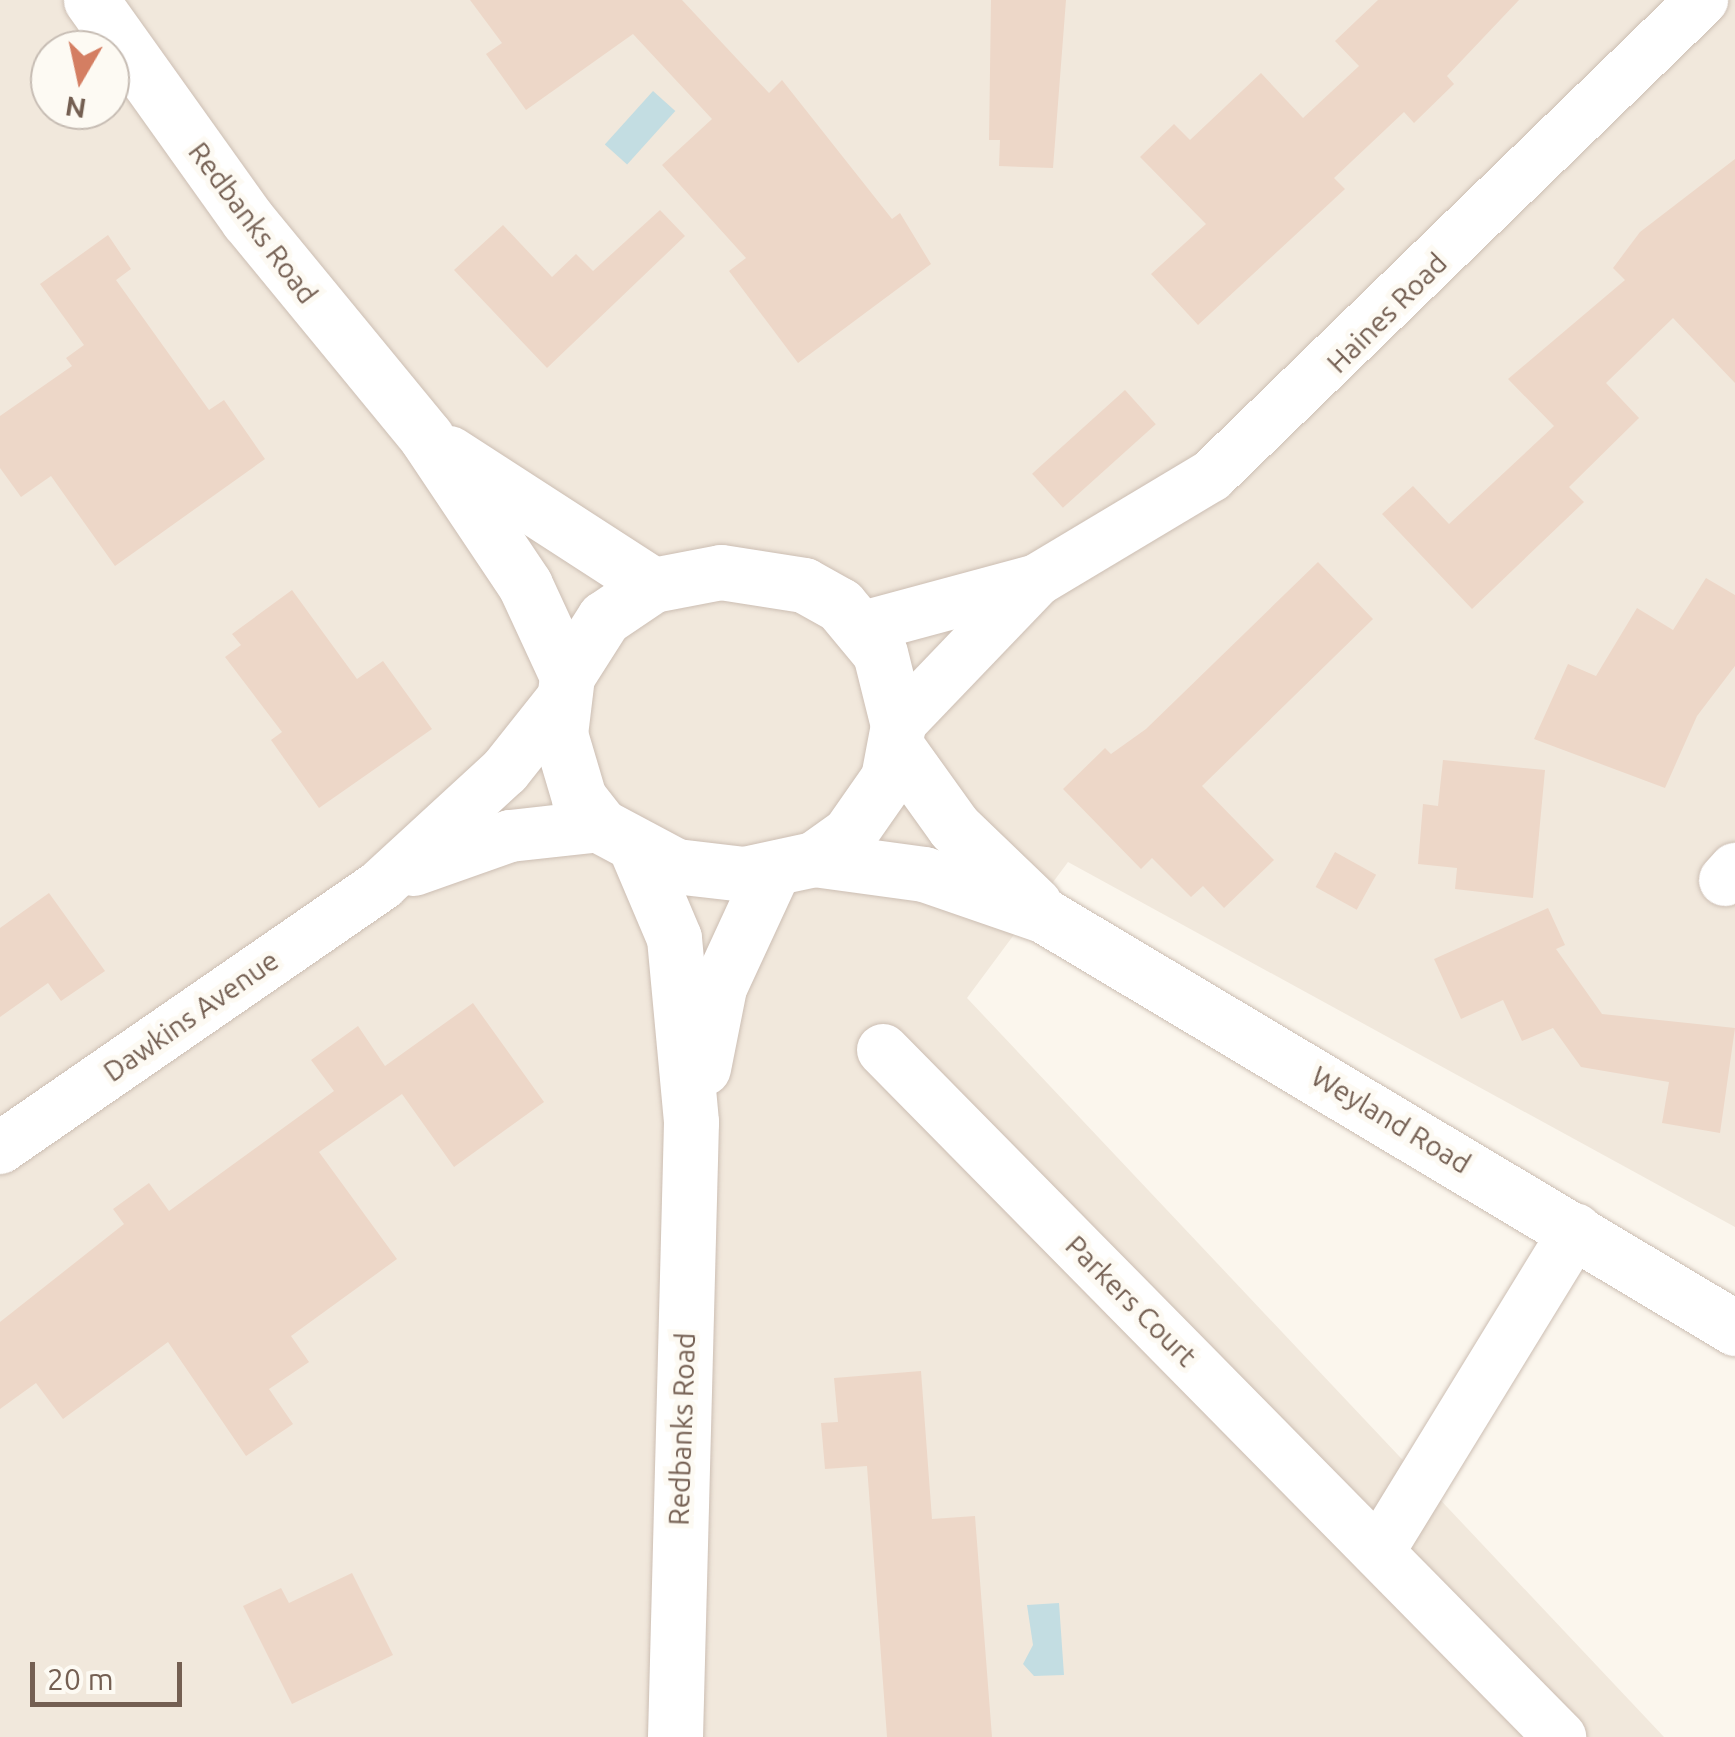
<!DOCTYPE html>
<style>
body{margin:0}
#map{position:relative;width:1735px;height:1737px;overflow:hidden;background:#fbf6ed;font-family:Ubuntu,sans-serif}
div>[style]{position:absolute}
.residential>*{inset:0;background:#f1e8dc}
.water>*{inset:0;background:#c3dde2;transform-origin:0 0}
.building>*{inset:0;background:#edd7c8;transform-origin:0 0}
.roads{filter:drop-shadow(0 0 2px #ccbeb3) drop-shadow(0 0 2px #ccbeb3)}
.street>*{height:52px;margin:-26px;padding:0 26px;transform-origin:26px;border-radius:26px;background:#fff}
.secondary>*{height:55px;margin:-27.5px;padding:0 27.5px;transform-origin:27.5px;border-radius:27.5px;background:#fff}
span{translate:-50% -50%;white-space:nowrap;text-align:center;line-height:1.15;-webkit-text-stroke:10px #fdfaf3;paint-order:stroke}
.street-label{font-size:28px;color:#745f52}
.north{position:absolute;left:30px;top:30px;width:100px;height:100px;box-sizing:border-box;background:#fdfaf3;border:2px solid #c6bcb3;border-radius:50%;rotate:189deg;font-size:28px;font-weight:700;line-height:40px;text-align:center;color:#745f52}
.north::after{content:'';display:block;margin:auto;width:35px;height:45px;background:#d47e62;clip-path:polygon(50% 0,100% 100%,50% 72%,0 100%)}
.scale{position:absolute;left:30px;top:1662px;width:152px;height:45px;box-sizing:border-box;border:5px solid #745f52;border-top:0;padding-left:12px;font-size:30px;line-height:35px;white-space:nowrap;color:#745f52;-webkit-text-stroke:8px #fdfaf3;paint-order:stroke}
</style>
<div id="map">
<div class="residential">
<i style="clip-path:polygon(evenodd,0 0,1735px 0,1735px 1227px,1068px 862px,967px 998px,1664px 1737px,0 1737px,0 0,50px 50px,110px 50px,110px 110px,50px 110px,50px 50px)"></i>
</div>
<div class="water">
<i style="left:653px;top:91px;width:30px;height:72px;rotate:42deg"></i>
<i style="clip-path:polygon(1059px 1603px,1064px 1675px,1034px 1676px,1023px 1664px,1033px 1645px,1027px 1605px)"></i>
</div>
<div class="building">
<i style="clip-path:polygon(470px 0,682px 0,769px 93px,782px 80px,892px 219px,900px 213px,931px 264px,798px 363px,729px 271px,746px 258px,662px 165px,712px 119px,633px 34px,526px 110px,486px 54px,502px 43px)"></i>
<i style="clip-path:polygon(991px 0,1066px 0,1053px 168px,999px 166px,1000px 140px,989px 140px)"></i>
<i style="clip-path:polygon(1378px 0,1519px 0,1447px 76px,1454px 84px,1414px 123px,1404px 112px,1334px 178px,1345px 189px,1198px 325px,1151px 274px,1206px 224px,1140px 157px,1174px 124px,1190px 140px,1261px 73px,1303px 118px,1359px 66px,1335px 41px)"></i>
<i style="clip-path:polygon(1735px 159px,1735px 383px,1673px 318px,1606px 383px,1639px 418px,1569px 487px,1584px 502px,1472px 609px,1382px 514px,1413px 486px,1449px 524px,1554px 426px,1508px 379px,1625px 280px,1613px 268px,1640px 232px)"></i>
<i style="clip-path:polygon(660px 210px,685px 236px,547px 368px,454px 270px,503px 225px,552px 277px,576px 254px,593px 271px)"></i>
<i style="clip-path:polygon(108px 235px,131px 269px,116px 280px,209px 410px,224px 400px,265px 459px,115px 566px,51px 476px,21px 497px,0 468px,0 416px,72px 366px,66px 358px,84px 345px,40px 284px)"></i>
<i style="left:1125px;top:390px;width:46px;height:125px;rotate:48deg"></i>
<i style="clip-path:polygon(1318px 562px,1373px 619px,1202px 786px,1274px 860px,1224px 908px,1203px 886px,1191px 897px,1152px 858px,1141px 869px,1063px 789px,1105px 748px,1111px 754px,1146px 729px)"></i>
<i style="clip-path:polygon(1706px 578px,1735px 595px,1735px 666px,1697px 716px,1665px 788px,1534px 739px,1568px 664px,1596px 676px,1637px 608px,1673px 630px)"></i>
<i style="clip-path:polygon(292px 590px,357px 679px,383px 661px,432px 729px,319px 808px,271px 740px,282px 732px,225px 657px,241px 645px,232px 634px)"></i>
<i style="clip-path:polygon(1443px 760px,1545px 770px,1533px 898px,1455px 889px,1457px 868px,1418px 864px,1423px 804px,1438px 806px)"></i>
<i style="left:1335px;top:852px;width:47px;height:40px;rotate:29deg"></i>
<i style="clip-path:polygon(49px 893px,105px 971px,61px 1001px,48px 983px,0 1017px,0 928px)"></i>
<i style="clip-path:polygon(1548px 908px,1565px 945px,1556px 949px,1602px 1014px,1735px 1028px,1720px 1133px,1662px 1123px,1669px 1082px,1581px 1067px,1553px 1028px,1522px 1041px,1503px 1000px,1461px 1019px,1434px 959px)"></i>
<i style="clip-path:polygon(473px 1003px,544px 1102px,454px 1167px,402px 1094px,319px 1152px,397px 1259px,291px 1336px,309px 1362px,269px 1389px,293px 1424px,246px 1456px,168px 1342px,63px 1419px,36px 1383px,0 1409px,0 1322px,124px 1224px,113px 1209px,149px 1183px,169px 1211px,334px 1091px,311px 1060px,358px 1026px,385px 1066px)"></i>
<i style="clip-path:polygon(921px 1371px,932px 1519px,975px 1516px,992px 1737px,887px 1737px,867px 1466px,825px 1469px,821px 1423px,838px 1422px,834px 1378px)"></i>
<i style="clip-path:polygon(352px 1573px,393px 1655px,292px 1704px,243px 1606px,281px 1588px,289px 1603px)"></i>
</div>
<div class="roads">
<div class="street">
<i style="left:863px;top:627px;width:180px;rotate:-15.1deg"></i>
<i style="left:1037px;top:580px;width:203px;rotate:-30.9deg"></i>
<i style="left:1211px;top:476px;width:684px;rotate:-44.11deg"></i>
<i style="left:898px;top:725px;width:195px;rotate:-46.2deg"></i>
<i style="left:414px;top:870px;width:102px;rotate:-19.5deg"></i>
<i style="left:510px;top:836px;width:92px;rotate:-6.3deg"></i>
<i style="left:1725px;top:880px;width:15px;rotate:-48deg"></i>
<i style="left:883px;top:1050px;width:965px;rotate:45.42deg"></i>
<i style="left:0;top:1148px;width:464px;rotate:-34.6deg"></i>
<i style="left:382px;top:884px;width:167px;rotate:-42.6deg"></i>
<i style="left:505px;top:771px;width:92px;rotate:-51.6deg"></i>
<i style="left:1379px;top:1551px;width:377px;rotate:-58.5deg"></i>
</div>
<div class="secondary">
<i style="left:91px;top:0;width:270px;rotate:54.5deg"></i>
<i style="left:248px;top:220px;width:281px;rotate:50.6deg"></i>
<i style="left:426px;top:437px;width:178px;rotate:56.2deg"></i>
<i style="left:525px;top:585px;width:100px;rotate:65.2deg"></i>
<i style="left:449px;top:453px;width:243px;rotate:32.9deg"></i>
<i style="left:721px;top:572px;width:84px;rotate:8.9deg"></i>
<i style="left:804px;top:585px;width:41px;rotate:29.1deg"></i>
<i style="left:840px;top:605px;width:62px;rotate:50.2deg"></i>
<i style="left:880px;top:653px;width:74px;rotate:76deg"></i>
<i style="left:898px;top:725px;width:54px;rotate:100.7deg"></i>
<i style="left:888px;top:778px;width:68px;rotate:124.9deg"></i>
<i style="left:849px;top:834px;width:43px;rotate:144.5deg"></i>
<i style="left:814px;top:859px;width:72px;rotate:167.9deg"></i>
<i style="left:744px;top:874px;width:68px;rotate:-173.3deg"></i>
<i style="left:676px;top:866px;width:85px;rotate:-151.9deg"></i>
<i style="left:601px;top:826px;width:36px;rotate:-128deg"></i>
<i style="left:579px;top:798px;width:67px;rotate:-106.5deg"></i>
<i style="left:560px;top:734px;width:58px;rotate:-83.1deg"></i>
<i style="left:567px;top:676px;width:69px;rotate:-57.5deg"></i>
<i style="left:604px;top:618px;width:59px;rotate:-34deg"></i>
<i style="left:653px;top:585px;width:69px;rotate:-10.8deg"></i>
<i style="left:896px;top:746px;width:100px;rotate:54.4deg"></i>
<i style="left:954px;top:827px;width:112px;rotate:43.9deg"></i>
<i style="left:638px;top:853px;width:92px;rotate:67deg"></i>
<i style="left:674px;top:938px;width:185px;rotate:84.7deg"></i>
<i style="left:691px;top:1122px;width:615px;rotate:91.49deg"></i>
<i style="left:814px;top:859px;width:111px;rotate:7.8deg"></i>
<i style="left:924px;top:874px;width:128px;rotate:19.1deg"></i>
<i style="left:1045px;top:916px;width:804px;rotate:30.84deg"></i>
<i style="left:703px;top:1068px;width:83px;rotate:-78.8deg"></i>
<i style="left:719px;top:987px;width:129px;rotate:-65.2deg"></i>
</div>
</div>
<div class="street-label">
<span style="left:253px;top:223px;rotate:53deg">Redbanks Road</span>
<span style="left:1387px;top:313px;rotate:-45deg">Haines Road</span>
<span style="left:191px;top:1016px;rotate:-35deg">Dawkins Avenue</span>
<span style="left:1391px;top:1120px;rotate:31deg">Weyland Road</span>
<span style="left:1131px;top:1301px;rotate:45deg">Parkers Court</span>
<span style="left:682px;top:1429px;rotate:-88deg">Redbanks Road</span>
</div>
<div class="north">N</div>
<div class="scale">20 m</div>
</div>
